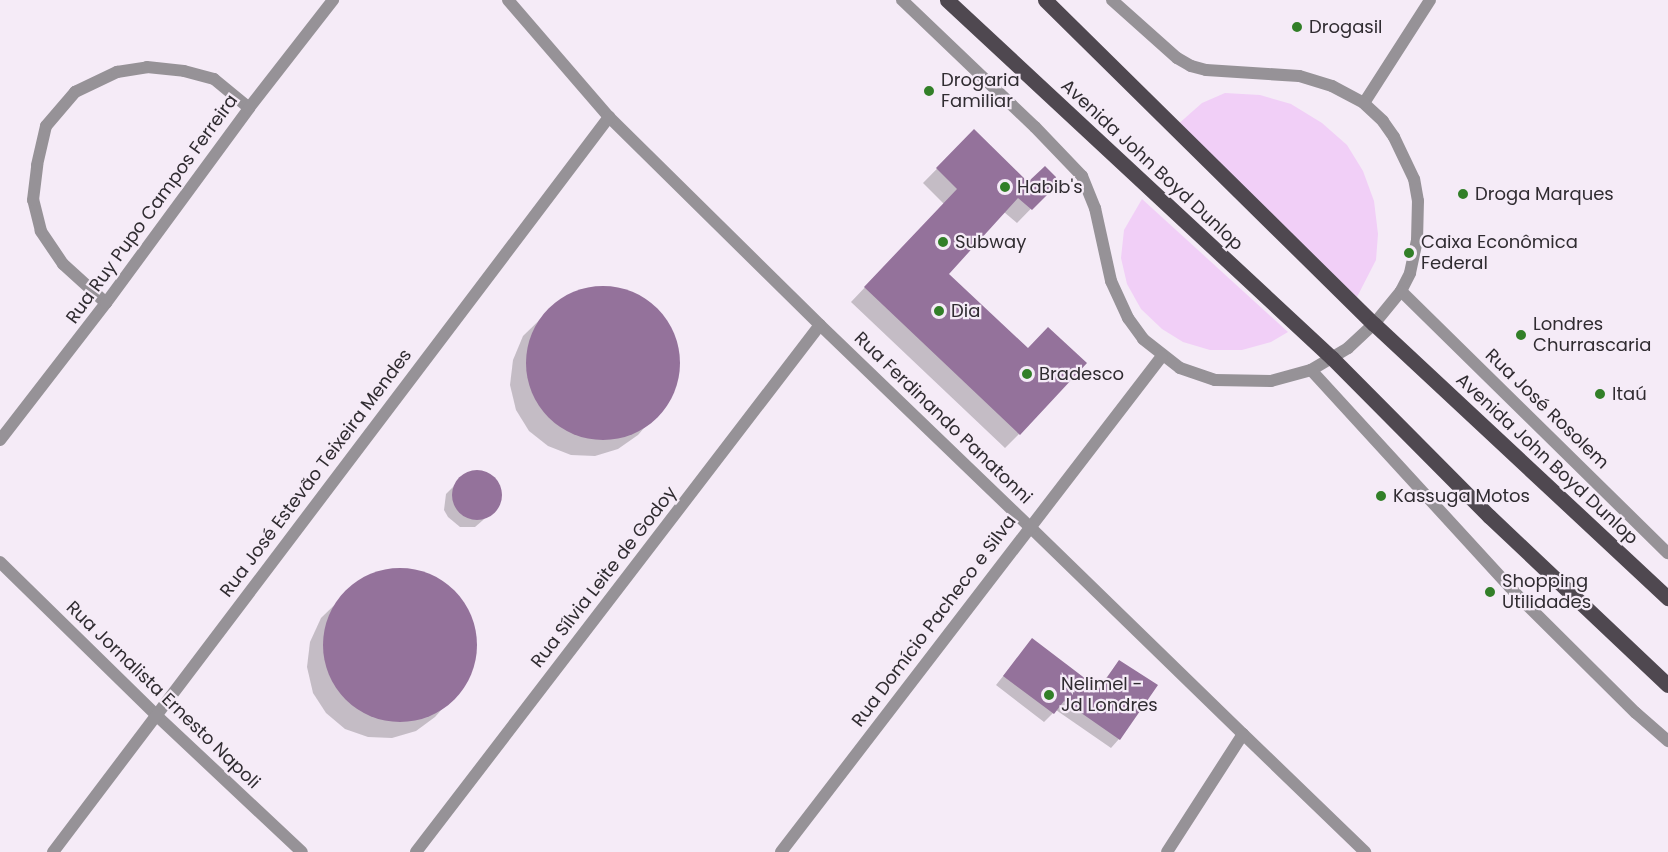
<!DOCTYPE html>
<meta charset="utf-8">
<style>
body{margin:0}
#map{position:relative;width:1668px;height:852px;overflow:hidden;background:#f5ebf7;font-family:Poppins,sans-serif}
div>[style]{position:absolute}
.green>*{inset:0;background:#f1cff7}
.shadow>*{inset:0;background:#0003}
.building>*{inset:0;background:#94729b}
.round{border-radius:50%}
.minor>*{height:12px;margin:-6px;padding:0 6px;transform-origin:6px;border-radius:6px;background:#969297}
.tertiary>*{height:12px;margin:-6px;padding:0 6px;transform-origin:6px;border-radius:6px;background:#969297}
.primary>*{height:15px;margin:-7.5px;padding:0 7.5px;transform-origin:7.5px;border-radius:7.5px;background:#4f4850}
.dots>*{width:16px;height:16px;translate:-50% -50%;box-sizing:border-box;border:3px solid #f5ebf7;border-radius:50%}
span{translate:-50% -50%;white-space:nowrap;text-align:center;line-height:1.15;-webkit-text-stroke:4.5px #f5ebf7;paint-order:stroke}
.poi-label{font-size:18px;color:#302c31}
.left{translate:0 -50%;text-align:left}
.street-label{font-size:18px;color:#302c31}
</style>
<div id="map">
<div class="green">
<i style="clip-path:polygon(1225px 93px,1260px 95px,1291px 104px,1322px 123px,1347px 145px,1363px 171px,1374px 201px,1378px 234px,1376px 260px,1357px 297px,1176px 126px,1202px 103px)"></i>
<i style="clip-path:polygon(1142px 199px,1288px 332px,1271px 342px,1242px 350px,1210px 350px,1183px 342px,1162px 329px,1141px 309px,1127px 284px,1121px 258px,1124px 230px)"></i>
</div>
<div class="shadow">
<i style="clip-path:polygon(974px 131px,1028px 184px,1054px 185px,1017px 223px,1004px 212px,947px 274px,1019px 434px,1005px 448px,851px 302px,944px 204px,923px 183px)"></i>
<i style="clip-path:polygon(608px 287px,633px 293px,654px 307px,670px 328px,678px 351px,678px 375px,670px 398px,638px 435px,618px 449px,595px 456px,571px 455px,548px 446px,529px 431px,516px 410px,510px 385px,513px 360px,523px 336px,559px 301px,582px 289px)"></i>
<i style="clip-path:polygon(481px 472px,494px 479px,500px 493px,497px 508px,475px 527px,460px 527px,448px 517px,444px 510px,446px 494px,466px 474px)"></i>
<i style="clip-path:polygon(405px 569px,430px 575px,452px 590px,467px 610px,475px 633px,475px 658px,467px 681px,435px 717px,416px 731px,392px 738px,368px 737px,345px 729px,326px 713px,313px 693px,307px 667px,310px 642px,321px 618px,357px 583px,380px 572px)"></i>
<i style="clip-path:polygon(1032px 640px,1098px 689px,1119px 661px,1119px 739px,1111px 748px,1056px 710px,1044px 722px,996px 685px)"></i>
</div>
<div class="building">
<i style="clip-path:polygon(974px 129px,1028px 182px,1045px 166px,1056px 177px,1056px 186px,1032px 210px,1018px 198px,949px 274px,1028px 348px,1048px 327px,1087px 363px,1020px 435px,864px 287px,957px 189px,936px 168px)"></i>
<i class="round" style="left:526px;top:286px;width:154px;height:154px"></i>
<i class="round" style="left:452px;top:470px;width:50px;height:50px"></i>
<i class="round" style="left:323px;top:568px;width:154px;height:154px"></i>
<i style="clip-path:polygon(1032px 638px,1099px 689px,1119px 660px,1158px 685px,1120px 740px,1064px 701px,1054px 714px,1003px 676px)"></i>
</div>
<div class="minor">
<i style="left:508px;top:0;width:155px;rotate:49.2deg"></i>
<i style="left:609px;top:117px;width:296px;rotate:44.6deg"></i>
<i style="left:820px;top:325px;width:290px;rotate:43.9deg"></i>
<i style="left:1364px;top:103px;width:122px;rotate:-57.3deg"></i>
<i style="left:106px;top:303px;width:58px;rotate:-137.8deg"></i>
<i style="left:63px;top:264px;width:40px;rotate:-124deg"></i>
<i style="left:41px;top:231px;width:32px;rotate:-104deg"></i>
<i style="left:33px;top:200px;width:35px;rotate:-83deg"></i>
<i style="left:37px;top:165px;width:40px;rotate:-77deg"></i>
<i style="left:46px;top:126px;width:45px;rotate:-49.5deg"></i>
<i style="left:75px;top:92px;width:47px;rotate:-25.5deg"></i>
<i style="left:117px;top:72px;width:30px;rotate:-9deg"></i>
<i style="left:147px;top:67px;width:37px;rotate:6deg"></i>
<i style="left:184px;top:71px;width:31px;rotate:15deg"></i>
<i style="left:214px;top:79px;width:45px;rotate:39.6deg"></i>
<i style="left:0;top:440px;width:173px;rotate:-52.3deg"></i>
<i style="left:106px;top:303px;width:242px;rotate:-53.7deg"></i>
<i style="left:249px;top:108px;width:137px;rotate:-52.1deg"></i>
<i style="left:0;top:562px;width:219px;rotate:44.4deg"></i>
<i style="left:156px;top:715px;width:200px;rotate:43.2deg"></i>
<i style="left:1243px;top:734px;width:170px;rotate:44deg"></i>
<i style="left:53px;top:852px;width:922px;rotate:-52.89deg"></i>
<i style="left:416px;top:852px;width:664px;rotate:-52.53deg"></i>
</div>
<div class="tertiary">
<i style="left:902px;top:0;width:184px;rotate:43.7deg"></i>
<i style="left:1035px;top:127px;width:68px;rotate:46.2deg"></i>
<i style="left:1082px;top:176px;width:35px;rotate:68deg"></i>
<i style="left:1095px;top:208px;width:75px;rotate:77.6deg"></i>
<i style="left:1111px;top:281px;width:41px;rotate:65.3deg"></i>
<i style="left:1128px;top:318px;width:26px;rotate:54deg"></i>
<i style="left:1143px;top:339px;width:47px;rotate:38.1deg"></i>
<i style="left:1180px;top:368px;width:37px;rotate:19deg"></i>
<i style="left:1215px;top:380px;width:56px;rotate:1deg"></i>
<i style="left:1271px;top:381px;width:41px;rotate:-15.4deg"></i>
<i style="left:1311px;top:370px;width:43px;rotate:-30.7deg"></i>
<i style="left:1348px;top:348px;width:35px;rotate:-43deg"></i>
<i style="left:1374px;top:324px;width:43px;rotate:-50.7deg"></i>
<i style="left:1401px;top:291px;width:20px;rotate:-63deg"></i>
<i style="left:1410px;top:273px;width:33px;rotate:-78deg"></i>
<i style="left:1417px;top:241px;width:40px;rotate:-88.6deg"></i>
<i style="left:1418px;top:201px;width:22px;rotate:-100deg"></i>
<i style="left:1414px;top:179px;width:47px;rotate:-115.5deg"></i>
<i style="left:1394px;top:137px;width:19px;rotate:-125deg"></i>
<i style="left:1383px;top:121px;width:26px;rotate:-137deg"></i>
<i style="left:1364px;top:103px;width:36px;rotate:-152deg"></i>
<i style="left:1332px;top:86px;width:34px;rotate:-163deg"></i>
<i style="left:1299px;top:76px;width:93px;rotate:-176.3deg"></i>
<i style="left:1206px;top:70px;width:16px;rotate:-165deg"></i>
<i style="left:1191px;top:66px;width:16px;rotate:-150deg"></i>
<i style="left:1177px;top:58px;width:87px;rotate:-138.3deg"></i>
<i style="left:1401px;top:291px;width:374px;rotate:44.5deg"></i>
<i style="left:1311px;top:370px;width:306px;rotate:47.5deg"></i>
<i style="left:1518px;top:596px;width:166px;rotate:44.8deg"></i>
<i style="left:1636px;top:713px;width:43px;rotate:41.2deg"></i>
<i style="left:1029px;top:526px;width:298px;rotate:44.2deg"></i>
<i style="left:1243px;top:734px;width:140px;rotate:122.8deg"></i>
<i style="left:781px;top:852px;width:625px;rotate:-52.47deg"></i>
</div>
<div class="primary">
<i style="left:947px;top:0;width:526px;rotate:42.92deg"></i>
<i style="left:1332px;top:358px;width:223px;rotate:45.2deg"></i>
<i style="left:1489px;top:516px;width:246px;rotate:43.4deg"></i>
<i style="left:1045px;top:0;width:462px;rotate:44.6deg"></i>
<i style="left:1374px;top:324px;width:402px;rotate:43deg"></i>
</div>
<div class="dots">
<i style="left:1297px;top:27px;background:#327f28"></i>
<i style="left:929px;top:91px;background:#327f28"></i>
<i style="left:1005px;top:187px;background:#327f28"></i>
<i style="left:1463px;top:194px;background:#327f28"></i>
<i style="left:943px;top:242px;background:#327f28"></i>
<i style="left:1409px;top:253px;background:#327f28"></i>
<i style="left:939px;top:311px;background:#327f28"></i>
<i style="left:1521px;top:335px;background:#327f28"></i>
<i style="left:1027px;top:374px;background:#327f28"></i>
<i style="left:1600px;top:394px;background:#327f28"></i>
<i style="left:1381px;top:496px;background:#327f28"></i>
<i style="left:1490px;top:592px;background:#327f28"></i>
<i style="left:1049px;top:695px;background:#327f28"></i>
</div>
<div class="poi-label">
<span class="left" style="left:1309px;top:27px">Drogasil</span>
<span class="left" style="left:941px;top:91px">Drogaria<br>Familiar</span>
<span class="left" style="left:1017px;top:187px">Habib's</span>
<span class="left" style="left:1475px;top:194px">Droga Marques</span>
<span class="left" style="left:955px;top:242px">Subway</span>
<span class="left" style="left:1421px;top:253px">Caixa Econômica<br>Federal</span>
<span class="left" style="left:951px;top:311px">Dia</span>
<span class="left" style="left:1533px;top:335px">Londres<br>Churrascaria</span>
<span class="left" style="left:1039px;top:374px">Bradesco</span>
<span class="left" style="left:1612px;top:394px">Itaú</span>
<span class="left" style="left:1393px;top:496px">Kassuga Motos</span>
<span class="left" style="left:1502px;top:592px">Shopping<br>Utilidades</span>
<span class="left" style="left:1061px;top:695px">Nelimel -<br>Jd Londres</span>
</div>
<div class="street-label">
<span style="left:1152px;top:165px;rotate:43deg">Avenida John Boyd Dunlop</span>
<span style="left:152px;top:209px;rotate:-54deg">Rua Ruy Pupo Campos Ferreira</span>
<span style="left:1547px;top:409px;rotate:44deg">Rua José Rosolem</span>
<span style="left:943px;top:418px;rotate:44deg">Rua Ferdinando Panatonni</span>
<span style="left:1547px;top:459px;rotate:43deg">Avenida John Boyd Dunlop</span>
<span style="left:316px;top:473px;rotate:-53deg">Rua José Estevão Teixeira Mendes</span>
<span style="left:604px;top:577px;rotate:-52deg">Rua Sílvia Leite de Godoy</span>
<span style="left:934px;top:621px;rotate:-53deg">Rua Domício Pacheco e Silva</span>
<span style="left:163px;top:695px;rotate:44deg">Rua Jornalista Ernesto Napoli</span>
</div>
</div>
